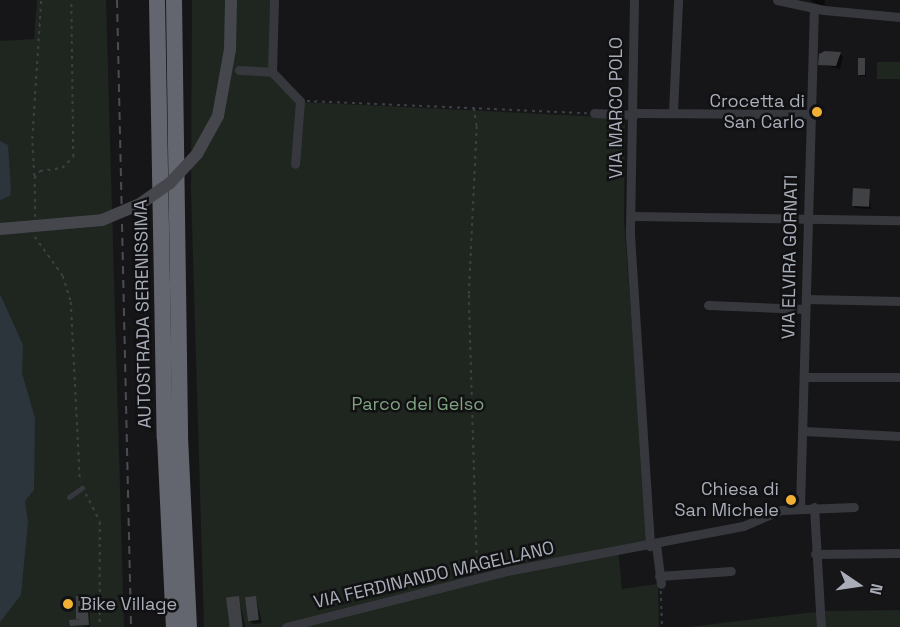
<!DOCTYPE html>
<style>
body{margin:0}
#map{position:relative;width:900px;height:627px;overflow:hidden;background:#161618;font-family:"Space Grotesk",sans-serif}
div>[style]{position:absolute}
.green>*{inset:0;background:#1e261f;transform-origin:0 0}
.water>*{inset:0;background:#2c353c}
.shadow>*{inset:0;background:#0007}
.building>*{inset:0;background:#404145;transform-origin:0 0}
.path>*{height:1.5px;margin-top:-0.75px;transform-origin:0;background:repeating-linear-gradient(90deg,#3d3f44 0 3px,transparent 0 7.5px)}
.lane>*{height:4.5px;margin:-2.25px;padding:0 2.25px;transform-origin:2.25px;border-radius:2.25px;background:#37383d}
.street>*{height:9px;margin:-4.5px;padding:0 4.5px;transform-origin:4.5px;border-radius:4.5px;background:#37383d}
.secondary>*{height:12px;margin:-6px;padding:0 6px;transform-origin:6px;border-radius:6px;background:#45474d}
.highway>*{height:16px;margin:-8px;padding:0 8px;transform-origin:8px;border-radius:8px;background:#63666e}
.rail>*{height:2px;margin-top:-1px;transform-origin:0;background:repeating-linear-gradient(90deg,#4a4c52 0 8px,transparent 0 14px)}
.secondary-bridge>*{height:12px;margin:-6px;padding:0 6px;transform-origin:6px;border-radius:6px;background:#45474d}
.dots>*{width:16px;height:16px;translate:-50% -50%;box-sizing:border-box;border:3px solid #111113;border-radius:50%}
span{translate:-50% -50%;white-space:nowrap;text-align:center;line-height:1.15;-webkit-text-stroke:5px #111113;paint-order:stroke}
.poi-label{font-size:18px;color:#a8adb8}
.right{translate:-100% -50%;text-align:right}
.left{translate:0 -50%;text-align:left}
.street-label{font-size:18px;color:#a8adb8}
.park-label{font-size:18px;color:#7fa381}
.north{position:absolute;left:828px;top:555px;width:60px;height:60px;-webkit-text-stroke:4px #111113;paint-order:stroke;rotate:103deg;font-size:16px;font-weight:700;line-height:24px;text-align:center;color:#a8adb8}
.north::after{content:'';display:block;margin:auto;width:21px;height:27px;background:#a8adb8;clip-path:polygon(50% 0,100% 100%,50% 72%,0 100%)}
</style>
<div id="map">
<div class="green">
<i style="clip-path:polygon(37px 0,106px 0,124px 627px,0 627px,0 41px,34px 39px)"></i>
<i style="clip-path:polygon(192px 0,272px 0,270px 62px,303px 102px,625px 118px,624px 219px,648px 542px,618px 549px,622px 589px,658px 584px,659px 627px,204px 627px,191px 190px)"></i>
<i style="left:877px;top:62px;width:23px;height:17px"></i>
<i style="clip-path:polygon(900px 610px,900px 627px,688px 627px,824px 611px)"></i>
</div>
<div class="water">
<i style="clip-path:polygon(0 141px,8px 145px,11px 190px,10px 196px,0 200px)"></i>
<i style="clip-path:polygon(0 294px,23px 345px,22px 373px,35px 418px,34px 490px,25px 501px,28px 522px,21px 595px,0 622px)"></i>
</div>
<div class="shadow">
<i style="clip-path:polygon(825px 0,824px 8px,811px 1px,811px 0)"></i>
<i style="clip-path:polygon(840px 54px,843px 57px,840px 69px,820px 64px)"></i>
<i style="clip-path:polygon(865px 60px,866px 76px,861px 76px,859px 74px)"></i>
<i style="clip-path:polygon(869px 190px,871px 209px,855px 208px,853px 206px)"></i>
<i style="clip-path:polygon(78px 597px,89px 600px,90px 627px,71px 625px,77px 621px)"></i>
<i style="clip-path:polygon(239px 598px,245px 627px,231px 627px)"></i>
<i style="clip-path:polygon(256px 598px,262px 623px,253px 624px,249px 620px)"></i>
</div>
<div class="building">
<i style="clip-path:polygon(825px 51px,841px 52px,836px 66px,818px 65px,819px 54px)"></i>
<i style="left:858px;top:58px;width:7px;height:17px"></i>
<i style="left:853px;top:188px;width:17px;height:18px;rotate:3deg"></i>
<i style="clip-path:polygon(76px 596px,87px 596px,89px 625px,70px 626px,69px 620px,82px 619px,76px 619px)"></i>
<i style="left:239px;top:596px;width:31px;height:13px;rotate:83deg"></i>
<i style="left:256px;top:596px;width:24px;height:11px;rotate:83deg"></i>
</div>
<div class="path">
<i style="left:307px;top:101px;width:280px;rotate:2.5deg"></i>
<i style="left:474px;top:108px;width:18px;rotate:81deg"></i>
<i style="left:477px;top:126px;width:169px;rotate:92.7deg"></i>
<i style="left:469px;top:295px;width:276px;rotate:88.3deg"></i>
<i style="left:34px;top:176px;width:37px;rotate:-93deg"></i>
<i style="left:32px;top:139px;width:139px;rotate:-86.3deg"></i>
<i style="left:35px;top:217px;width:39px;rotate:-91deg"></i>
<i style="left:34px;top:178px;width:9px;rotate:-49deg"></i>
<i style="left:40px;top:171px;width:22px;rotate:-8deg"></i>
<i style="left:62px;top:168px;width:16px;rotate:-45deg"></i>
<i style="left:73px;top:157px;width:157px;rotate:-90.7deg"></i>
<i style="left:35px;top:237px;width:48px;rotate:54.3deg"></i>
<i style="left:63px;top:276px;width:27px;rotate:73deg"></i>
<i style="left:71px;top:302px;width:180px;rotate:87.1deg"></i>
<i style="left:86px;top:494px;width:31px;rotate:63deg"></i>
<i style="left:100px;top:522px;width:105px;rotate:90deg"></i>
<i style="left:661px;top:591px;width:36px;rotate:88deg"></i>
</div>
<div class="lane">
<i style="left:69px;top:497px;width:16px;rotate:-35deg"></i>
</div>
<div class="street">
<i style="left:634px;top:0;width:235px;rotate:91deg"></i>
<i style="left:630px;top:235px;width:312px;rotate:86.3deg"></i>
<i style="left:777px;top:0;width:48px;rotate:12deg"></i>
<i style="left:824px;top:10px;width:76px;rotate:5.3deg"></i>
<i style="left:239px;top:70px;width:33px;rotate:3deg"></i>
<i style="left:272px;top:72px;width:40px;rotate:46deg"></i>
<i style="left:300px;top:101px;width:63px;rotate:94.5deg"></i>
<i style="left:272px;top:72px;width:72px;rotate:-88.4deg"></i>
<i style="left:673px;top:112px;width:112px;rotate:-87.4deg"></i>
<i style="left:594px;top:113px;width:40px;rotate:2.9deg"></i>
<i style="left:634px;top:113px;width:176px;rotate:0.3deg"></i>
<i style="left:633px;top:216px;width:267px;rotate:0.9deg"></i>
<i style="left:806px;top:299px;width:94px;rotate:1.2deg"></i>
<i style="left:708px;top:305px;width:97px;rotate:2.4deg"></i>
<i style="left:804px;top:377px;width:96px"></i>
<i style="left:804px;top:431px;width:96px;rotate:3deg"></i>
<i style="left:800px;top:507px;width:499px;rotate:-88.4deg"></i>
<i style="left:814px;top:507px;width:120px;rotate:86.7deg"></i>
<i style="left:656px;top:544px;width:40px;rotate:82.9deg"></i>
<i style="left:815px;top:554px;width:85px;rotate:-0.7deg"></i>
<i style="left:659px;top:576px;width:72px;rotate:-4deg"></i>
<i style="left:286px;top:627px;width:233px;rotate:-14.2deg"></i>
<i style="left:512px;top:570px;width:235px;rotate:-10.8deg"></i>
<i style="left:743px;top:526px;width:41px;rotate:-22.8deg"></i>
<i style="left:781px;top:510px;width:73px;rotate:-2.4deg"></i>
</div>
<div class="secondary">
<i style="left:230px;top:49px;width:49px;rotate:-88.8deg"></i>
</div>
<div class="highway">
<i style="left:157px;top:0;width:438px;rotate:89deg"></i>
<i style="left:165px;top:438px;width:189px;rotate:87.3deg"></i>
<i style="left:174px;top:0;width:437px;rotate:89.2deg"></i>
<i style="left:180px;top:437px;width:190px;rotate:87.3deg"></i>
</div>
<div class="rail">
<i style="left:117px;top:0;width:627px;rotate:88.72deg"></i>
</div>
<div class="secondary-bridge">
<i style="left:0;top:229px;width:102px;rotate:-5deg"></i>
<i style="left:102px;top:220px;width:41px;rotate:-22.8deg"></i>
<i style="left:140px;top:204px;width:37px;rotate:-35deg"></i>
<i style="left:170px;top:183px;width:40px;rotate:-47deg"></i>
<i style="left:197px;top:154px;width:43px;rotate:-61.1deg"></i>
<i style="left:218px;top:116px;width:68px;rotate:-79.8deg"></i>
</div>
<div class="dots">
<i style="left:817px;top:112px;background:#f2b134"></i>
<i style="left:791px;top:500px;background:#f2b134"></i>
<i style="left:68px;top:604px;background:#f2b134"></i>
</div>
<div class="poi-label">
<span class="right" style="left:805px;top:112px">Crocetta di<br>San Carlo</span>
<span class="right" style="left:779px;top:500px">Chiesa di<br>San Michele</span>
<span class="left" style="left:80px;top:604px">Bike Village</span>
</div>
<div class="street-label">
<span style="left:616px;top:108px;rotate:-90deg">VIA MARCO POLO</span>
<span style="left:790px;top:257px;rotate:-89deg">VIA ELVIRA GORNATI</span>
<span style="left:143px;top:314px;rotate:-91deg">AUTOSTRADA SERENISSIMA</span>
<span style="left:434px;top:575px;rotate:-13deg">VIA FERDINANDO MAGELLANO</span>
</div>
<div class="park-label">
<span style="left:418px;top:404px">Parco del Gelso</span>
</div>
<div class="north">N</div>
</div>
